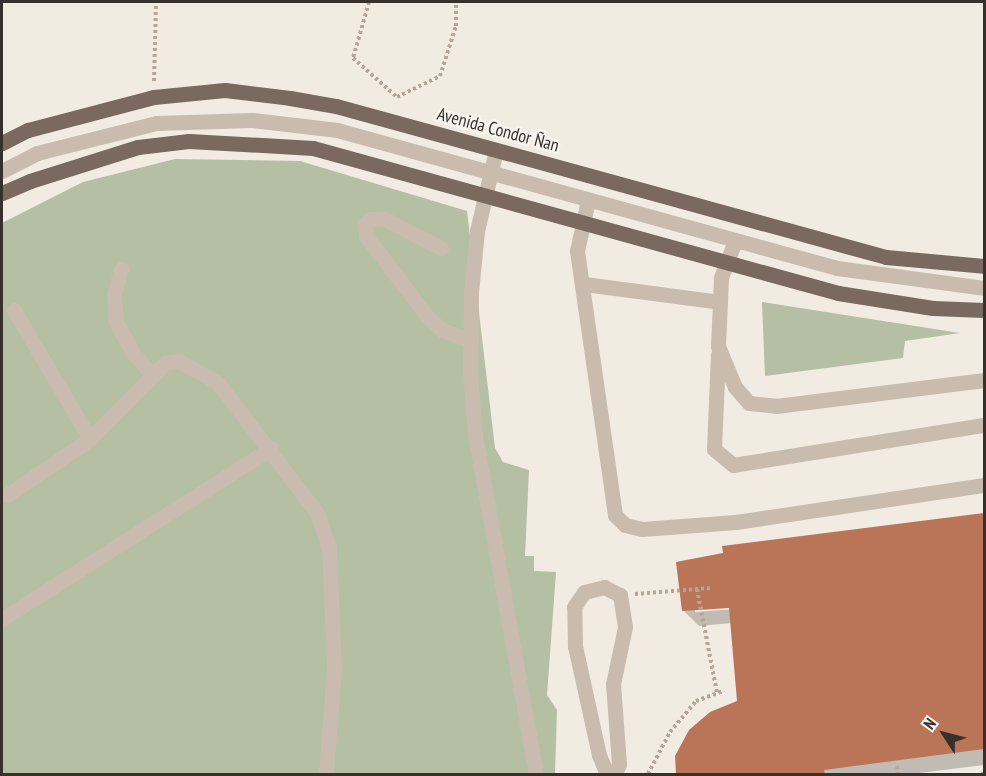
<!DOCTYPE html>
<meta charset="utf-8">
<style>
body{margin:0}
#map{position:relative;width:986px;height:776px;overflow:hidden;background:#f1ebe2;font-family:"PT Sans Narrow",sans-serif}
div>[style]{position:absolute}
.green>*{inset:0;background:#b4bfa3}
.shadow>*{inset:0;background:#0003}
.building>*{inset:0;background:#ba7457}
.path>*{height:4px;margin-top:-2px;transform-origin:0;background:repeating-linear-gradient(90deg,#b5a699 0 3px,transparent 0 6px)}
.minor>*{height:15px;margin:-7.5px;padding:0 7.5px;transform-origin:7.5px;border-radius:7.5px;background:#c9bcaf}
.major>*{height:15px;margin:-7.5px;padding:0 7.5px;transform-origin:7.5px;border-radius:7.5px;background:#79695f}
span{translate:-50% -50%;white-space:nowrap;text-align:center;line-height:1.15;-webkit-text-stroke:5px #f9f5ee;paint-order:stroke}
.street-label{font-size:18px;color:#38302c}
.frame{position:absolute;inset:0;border:3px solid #38302c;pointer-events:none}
.north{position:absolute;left:914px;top:704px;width:60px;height:60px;-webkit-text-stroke:4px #f9f5ee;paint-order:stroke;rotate:306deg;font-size:16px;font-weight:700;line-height:24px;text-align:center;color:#38302c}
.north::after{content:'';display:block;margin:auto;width:21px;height:27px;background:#38302c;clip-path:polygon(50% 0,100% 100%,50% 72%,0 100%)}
</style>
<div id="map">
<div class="green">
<i style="clip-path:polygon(175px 159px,300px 161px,467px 211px,495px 448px,503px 462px,529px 470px,525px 556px,534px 556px,534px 571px,556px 572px,547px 695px,557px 710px,555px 774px,2px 774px,2px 223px,83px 182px)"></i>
<i style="clip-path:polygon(762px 302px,960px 333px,905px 341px,903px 358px,765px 376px)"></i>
</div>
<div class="shadow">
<i style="clip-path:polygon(evenodd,984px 515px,984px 765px,911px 774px,677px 774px,677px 756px,739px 702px,732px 623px,699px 626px,684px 611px,724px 554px,723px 547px,984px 515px,737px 606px,737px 609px,695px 612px,695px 609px,737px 606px)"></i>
</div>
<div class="building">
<i style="clip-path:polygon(984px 513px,984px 749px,824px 770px,825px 774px,676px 774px,675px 756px,689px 730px,710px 712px,737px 701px,729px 608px,682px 611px,676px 562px,723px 553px,722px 546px)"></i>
</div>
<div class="path">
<i style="left:369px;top:2px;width:58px;rotate:105.9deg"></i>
<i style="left:353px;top:58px;width:59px;rotate:41.6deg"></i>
<i style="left:397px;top:97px;width:48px;rotate:-26deg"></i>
<i style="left:440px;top:76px;width:52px;rotate:-72.3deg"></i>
<i style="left:456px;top:26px;width:24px;rotate:-90deg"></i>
<i style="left:154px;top:81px;width:79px;rotate:-88.5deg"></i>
<i style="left:697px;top:589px;width:106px;rotate:79.1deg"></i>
<i style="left:635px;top:594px;width:75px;rotate:-4.6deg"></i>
<i style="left:897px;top:766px;width:8px;rotate:83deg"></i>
<i style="left:648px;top:774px;width:47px;rotate:-62.4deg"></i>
<i style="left:670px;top:732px;width:40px;rotate:-50deg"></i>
<i style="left:696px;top:701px;width:30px;rotate:-20deg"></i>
<i style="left:981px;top:774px;width:3px"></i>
</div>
<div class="minor">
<i style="left:496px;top:150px;width:83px;rotate:103.2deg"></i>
<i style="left:477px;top:231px;width:61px;rotate:95.6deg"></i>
<i style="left:471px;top:292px;width:80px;rotate:90.7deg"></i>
<i style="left:470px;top:372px;width:63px;rotate:85.5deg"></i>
<i style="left:475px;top:435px;width:344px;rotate:79.8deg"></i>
<i style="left:2px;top:171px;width:39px;rotate:-27deg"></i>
<i style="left:37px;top:153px;width:123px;rotate:-14.1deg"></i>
<i style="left:156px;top:123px;width:96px;rotate:-1.8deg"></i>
<i style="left:252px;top:120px;width:86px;rotate:6.7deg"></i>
<i style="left:337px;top:130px;width:519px;rotate:15.43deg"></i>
<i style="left:837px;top:268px;width:148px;rotate:7.7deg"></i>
<i style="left:588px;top:200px;width:52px;rotate:102.2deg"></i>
<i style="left:577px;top:251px;width:267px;rotate:81.8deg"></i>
<i style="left:615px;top:515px;width:14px;rotate:45deg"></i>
<i style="left:625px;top:525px;width:17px;rotate:13deg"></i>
<i style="left:642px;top:529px;width:94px;rotate:-4.3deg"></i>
<i style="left:736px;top:522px;width:251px;rotate:-8.5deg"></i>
<i style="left:735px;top:241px;width:40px;rotate:111deg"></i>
<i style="left:721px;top:278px;width:68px;rotate:92.5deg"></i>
<i style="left:718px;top:346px;width:44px;rotate:67.5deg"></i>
<i style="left:735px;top:387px;width:21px;rotate:49deg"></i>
<i style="left:749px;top:403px;width:27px;rotate:6deg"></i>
<i style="left:776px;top:406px;width:210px;rotate:-7.1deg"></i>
<i style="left:441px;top:248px;width:65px;rotate:-152.7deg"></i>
<i style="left:383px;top:218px;width:13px;rotate:176deg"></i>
<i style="left:370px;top:219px;width:7px;rotate:135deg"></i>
<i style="left:365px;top:224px;width:12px;rotate:85deg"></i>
<i style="left:366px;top:236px;width:101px;rotate:52.7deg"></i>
<i style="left:427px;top:316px;width:21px;rotate:43deg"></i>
<i style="left:442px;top:330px;width:31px;rotate:19deg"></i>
<i style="left:121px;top:269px;width:27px;rotate:105deg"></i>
<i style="left:114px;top:295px;width:27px;rotate:86deg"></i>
<i style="left:116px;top:322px;width:35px;rotate:61deg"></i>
<i style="left:133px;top:353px;width:28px;rotate:49deg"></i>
<i style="left:584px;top:284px;width:137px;rotate:7.5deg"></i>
<i style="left:14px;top:310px;width:150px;rotate:59.5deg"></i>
<i style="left:718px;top:354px;width:95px;rotate:92.4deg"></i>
<i style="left:714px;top:449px;width:25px;rotate:40deg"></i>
<i style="left:733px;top:465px;width:254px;rotate:-9.1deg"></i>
<i style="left:7px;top:495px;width:100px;rotate:-34deg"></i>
<i style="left:90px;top:439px;width:107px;rotate:-45.4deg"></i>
<i style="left:165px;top:363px;width:14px;rotate:-8deg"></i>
<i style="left:179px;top:361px;width:45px;rotate:29.4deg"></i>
<i style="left:218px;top:383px;width:163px;rotate:52.7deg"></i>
<i style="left:317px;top:513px;width:37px;rotate:71deg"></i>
<i style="left:329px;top:548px;width:121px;rotate:87.6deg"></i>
<i style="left:334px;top:669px;width:105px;rotate:94.4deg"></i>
<i style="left:2px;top:619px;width:319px;rotate:-32.4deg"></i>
<i style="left:607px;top:774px;width:21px;rotate:-113deg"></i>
<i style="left:599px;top:755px;width:112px;rotate:-102.4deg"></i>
<i style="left:575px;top:646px;width:39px;rotate:-91deg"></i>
<i style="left:574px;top:607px;width:18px;rotate:-56deg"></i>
<i style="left:584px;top:592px;width:21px;rotate:-14deg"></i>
<i style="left:604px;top:587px;width:18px;rotate:27deg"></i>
<i style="left:620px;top:595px;width:32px;rotate:81deg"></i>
<i style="left:625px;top:627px;width:58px;rotate:101.9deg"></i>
<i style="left:613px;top:684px;width:80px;rotate:85.7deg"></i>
<i style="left:619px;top:764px;width:11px;rotate:112deg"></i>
</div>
<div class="major">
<i style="left:2px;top:143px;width:29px;rotate:-27deg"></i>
<i style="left:28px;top:130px;width:130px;rotate:-14.7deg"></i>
<i style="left:154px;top:97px;width:71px;rotate:-5.6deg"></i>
<i style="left:225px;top:90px;width:65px;rotate:7deg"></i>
<i style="left:290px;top:98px;width:47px;rotate:9.9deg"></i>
<i style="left:336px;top:106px;width:570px;rotate:15.35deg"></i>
<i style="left:886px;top:257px;width:98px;rotate:5.2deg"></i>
<i style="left:2px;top:193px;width:30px;rotate:-23deg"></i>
<i style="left:30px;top:181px;width:113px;rotate:-17.5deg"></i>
<i style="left:138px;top:147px;width:51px;rotate:-6.7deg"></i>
<i style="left:189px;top:141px;width:124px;rotate:3.2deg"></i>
<i style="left:313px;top:148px;width:545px;rotate:15.44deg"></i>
<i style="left:838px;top:293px;width:96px;rotate:9deg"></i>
<i style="left:933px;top:308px;width:51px;rotate:2.2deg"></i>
</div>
<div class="street-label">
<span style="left:498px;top:130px;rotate:15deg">Avenida Condor Ñan</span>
</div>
<div class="frame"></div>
<div class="north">N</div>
</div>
